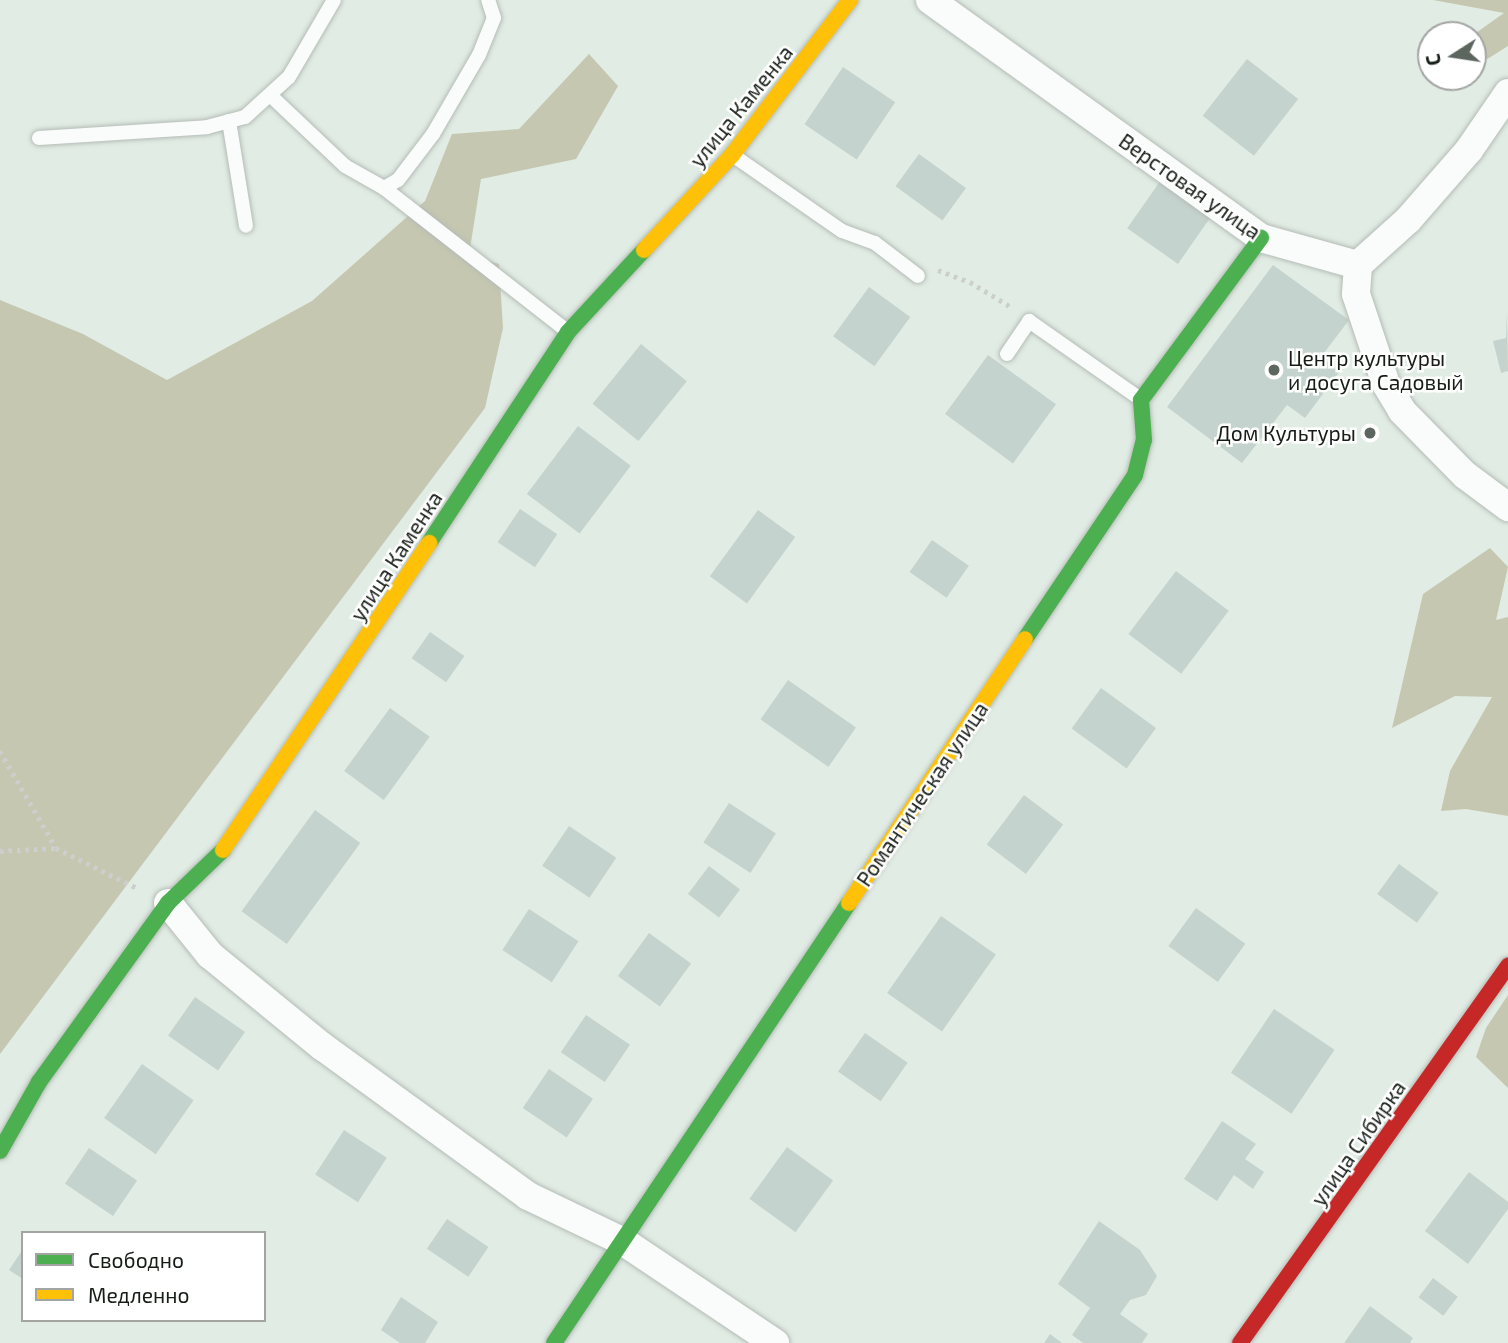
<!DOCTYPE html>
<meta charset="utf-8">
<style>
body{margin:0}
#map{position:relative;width:1508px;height:1343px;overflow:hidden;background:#e1ece4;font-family:"Exo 2",sans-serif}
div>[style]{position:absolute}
.forest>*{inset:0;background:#c6c7b0}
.building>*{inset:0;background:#c5d3ce;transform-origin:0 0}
.path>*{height:4.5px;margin-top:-2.25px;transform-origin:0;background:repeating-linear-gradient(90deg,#cccfcc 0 3.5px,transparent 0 8.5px)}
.roads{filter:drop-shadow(0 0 2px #b4bcb6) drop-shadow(0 0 2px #b4bcb6)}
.lane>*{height:14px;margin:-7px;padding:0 7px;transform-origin:7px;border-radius:7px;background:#fafcfb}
.street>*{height:28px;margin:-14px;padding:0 14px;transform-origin:14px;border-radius:14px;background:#fafcfb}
.fast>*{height:16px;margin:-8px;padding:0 8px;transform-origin:8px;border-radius:8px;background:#4caf50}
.slow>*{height:16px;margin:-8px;padding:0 8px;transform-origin:8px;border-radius:8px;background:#ffc107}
.jam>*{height:16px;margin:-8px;padding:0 8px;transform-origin:8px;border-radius:8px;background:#c62828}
.dots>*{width:19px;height:19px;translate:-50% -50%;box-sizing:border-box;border:4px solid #fff;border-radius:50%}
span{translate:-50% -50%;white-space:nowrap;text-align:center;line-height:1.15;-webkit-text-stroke:5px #fff;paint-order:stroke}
.street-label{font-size:21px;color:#161d17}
.poi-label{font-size:21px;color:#161d17}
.left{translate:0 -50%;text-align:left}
.right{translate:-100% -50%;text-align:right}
.legend{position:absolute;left:21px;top:1231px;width:245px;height:91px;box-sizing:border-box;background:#fff;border:2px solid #a2a5a2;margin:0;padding:9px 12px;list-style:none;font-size:21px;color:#161d17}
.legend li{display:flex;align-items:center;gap:14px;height:35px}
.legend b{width:35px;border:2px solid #a2a5a2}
.north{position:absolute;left:1417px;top:21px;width:70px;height:70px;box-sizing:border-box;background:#fff;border:2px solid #a2a5a2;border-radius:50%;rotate:258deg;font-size:19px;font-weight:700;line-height:28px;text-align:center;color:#161d17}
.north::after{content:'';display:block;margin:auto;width:24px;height:32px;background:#5d655f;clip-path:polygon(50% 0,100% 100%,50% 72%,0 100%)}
</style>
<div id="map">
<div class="forest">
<i style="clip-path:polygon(1433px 0,1508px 0,1508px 46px,1473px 68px,1473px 35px,1504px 13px)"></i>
<i style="clip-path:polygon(589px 54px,618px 86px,576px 159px,481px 179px,469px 255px,499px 264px,503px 328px,485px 408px,0 1054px,0 300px,83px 334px,167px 380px,312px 301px,425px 201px,452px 134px,519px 129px)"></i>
<i style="clip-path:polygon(1490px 548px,1508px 567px,1496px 620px,1508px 617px,1508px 816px,1466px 809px,1441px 811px,1450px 771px,1492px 697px,1455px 696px,1392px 728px,1423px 594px)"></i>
<i style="clip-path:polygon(1508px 995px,1508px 1088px,1476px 1057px,1486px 1028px)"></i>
</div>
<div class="building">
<i style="left:1247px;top:59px;width:65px;height:72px;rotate:38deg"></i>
<i style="left:843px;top:67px;width:63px;height:69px;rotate:34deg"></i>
<i style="left:919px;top:154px;width:58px;height:40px;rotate:36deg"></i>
<i style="left:1161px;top:180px;width:62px;height:59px;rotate:35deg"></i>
<i style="clip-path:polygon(1273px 265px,1349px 320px,1321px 357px,1340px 371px,1305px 418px,1287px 405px,1242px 463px,1167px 407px)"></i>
<i style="left:869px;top:287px;width:51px;height:61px;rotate:36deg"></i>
<i style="clip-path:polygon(1507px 310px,1508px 371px,1501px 373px,1493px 341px,1506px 338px)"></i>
<i style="left:641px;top:344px;width:59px;height:77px;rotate:39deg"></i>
<i style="left:988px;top:355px;width:84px;height:73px;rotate:36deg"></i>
<i style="left:578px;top:426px;width:66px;height:85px;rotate:37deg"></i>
<i style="left:520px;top:509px;width:45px;height:40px;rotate:34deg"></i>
<i style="left:758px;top:510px;width:46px;height:82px;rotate:36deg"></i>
<i style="left:932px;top:540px;width:45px;height:39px;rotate:35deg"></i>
<i style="left:1176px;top:571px;width:66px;height:79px;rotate:37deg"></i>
<i style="left:430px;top:632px;width:42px;height:32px;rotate:35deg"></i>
<i style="left:788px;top:680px;width:83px;height:48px;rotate:35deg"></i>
<i style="left:1101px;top:688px;width:68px;height:50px;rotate:36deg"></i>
<i style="left:390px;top:708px;width:49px;height:78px;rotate:36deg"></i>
<i style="left:1024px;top:795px;width:49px;height:62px;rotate:37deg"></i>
<i style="left:729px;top:803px;width:56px;height:47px;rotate:33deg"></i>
<i style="left:315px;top:810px;width:56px;height:125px;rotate:36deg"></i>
<i style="left:569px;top:826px;width:57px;height:48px;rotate:34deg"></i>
<i style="left:1399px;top:864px;width:49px;height:37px;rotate:36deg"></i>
<i style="left:709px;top:866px;width:39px;height:35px;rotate:37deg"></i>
<i style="left:1196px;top:908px;width:61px;height:47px;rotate:36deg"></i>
<i style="left:529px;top:909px;width:59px;height:49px;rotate:33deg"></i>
<i style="left:941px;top:916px;width:67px;height:94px;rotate:35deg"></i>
<i style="left:649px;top:933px;width:52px;height:53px;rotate:36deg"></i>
<i style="left:195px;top:997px;width:61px;height:47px;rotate:35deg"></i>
<i style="left:1274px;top:1009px;width:73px;height:77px;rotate:34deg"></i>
<i style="left:586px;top:1015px;width:53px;height:45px;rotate:34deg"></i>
<i style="left:865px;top:1033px;width:52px;height:47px;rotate:35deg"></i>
<i style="left:142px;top:1064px;width:63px;height:66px;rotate:35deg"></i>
<i style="left:549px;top:1069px;width:53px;height:47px;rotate:34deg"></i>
<i style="clip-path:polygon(1222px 1121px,1256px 1144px,1245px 1159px,1264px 1172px,1253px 1189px,1234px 1175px,1217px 1201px,1184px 1179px)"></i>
<i style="left:344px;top:1130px;width:51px;height:53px;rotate:33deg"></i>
<i style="left:787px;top:1147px;width:57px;height:64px;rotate:36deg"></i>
<i style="left:89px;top:1148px;width:58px;height:43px;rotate:34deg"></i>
<i style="clip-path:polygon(1469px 1172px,1508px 1202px,1508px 1209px,1468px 1264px,1425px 1231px)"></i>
<i style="left:447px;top:1219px;width:50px;height:36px;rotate:34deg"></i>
<i style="clip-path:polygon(1099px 1221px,1140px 1250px,1157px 1276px,1146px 1295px,1130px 1300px,1120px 1314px,1148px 1334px,1142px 1343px,1083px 1343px,1072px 1335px,1090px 1308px,1058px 1284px)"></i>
<i style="clip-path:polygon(23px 1249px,23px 1279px,9px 1270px)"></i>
<i style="left:1433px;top:1278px;width:31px;height:24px;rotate:37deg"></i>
<i style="clip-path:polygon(401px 1297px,438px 1322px,425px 1343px,400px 1343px,381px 1330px)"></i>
<i style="clip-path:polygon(1370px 1306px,1413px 1338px,1410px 1343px,1344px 1343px)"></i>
<i style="clip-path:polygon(1050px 1334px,1062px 1343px,1044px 1343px)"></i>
</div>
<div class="path">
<i style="left:938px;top:270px;width:34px;rotate:21deg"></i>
<i style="left:970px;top:282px;width:48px;rotate:31.4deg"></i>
<i style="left:0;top:751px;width:112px;rotate:60deg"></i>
<i style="left:56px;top:848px;width:90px;rotate:26.3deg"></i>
<i style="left:0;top:851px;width:56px;rotate:-3.1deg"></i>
</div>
<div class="roads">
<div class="lane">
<i style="left:270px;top:95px;width:103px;rotate:43.4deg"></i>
<i style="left:345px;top:166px;width:45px;rotate:29.4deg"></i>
<i style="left:384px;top:188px;width:16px;rotate:-30deg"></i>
<i style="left:398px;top:180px;width:58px;rotate:-52.7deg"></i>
<i style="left:433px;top:134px;width:91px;rotate:-59.8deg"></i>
<i style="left:479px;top:55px;width:40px;rotate:-68deg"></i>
<i style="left:494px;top:18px;width:19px;rotate:-108deg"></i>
<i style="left:229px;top:121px;width:106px;rotate:80.8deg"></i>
<i style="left:39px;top:138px;width:168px;rotate:-3.7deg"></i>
<i style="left:207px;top:127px;width:39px;rotate:-15deg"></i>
<i style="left:245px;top:117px;width:59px;rotate:-42.3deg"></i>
<i style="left:289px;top:77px;width:89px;rotate:-59.7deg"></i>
<i style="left:734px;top:156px;width:131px;rotate:34.8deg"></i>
<i style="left:842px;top:231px;width:35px;rotate:20deg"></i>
<i style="left:875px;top:243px;width:54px;rotate:37.5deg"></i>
<i style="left:384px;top:188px;width:232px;rotate:38deg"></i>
<i style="left:1007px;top:354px;width:40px;rotate:-56deg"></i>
<i style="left:1029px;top:321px;width:134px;rotate:35deg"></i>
</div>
<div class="street">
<i style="left:930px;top:0;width:408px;rotate:35.7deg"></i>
<i style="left:1261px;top:238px;width:101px;rotate:15.6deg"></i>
<i style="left:1358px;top:265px;width:29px;rotate:94deg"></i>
<i style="left:1356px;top:294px;width:95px;rotate:71.6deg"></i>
<i style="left:1386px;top:384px;width:31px;rotate:59deg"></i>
<i style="left:1402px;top:411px;width:90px;rotate:45.5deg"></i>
<i style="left:1465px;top:475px;width:54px;rotate:36.7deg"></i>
<i style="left:1358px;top:265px;width:67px;rotate:-42deg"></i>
<i style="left:1408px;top:220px;width:93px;rotate:-48.9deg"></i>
<i style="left:1469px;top:150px;width:69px;rotate:-55.6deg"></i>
<i style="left:168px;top:903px;width:67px;rotate:51.1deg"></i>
<i style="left:210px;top:955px;width:146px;rotate:39.2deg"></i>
<i style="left:323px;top:1047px;width:253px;rotate:36deg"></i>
<i style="left:528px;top:1196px;width:106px;rotate:25.6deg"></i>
<i style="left:624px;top:1242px;width:182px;rotate:33.8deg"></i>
</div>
<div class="fast">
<i style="left:429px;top:543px;width:253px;rotate:-56.6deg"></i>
<i style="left:568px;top:332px;width:112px;rotate:-47.2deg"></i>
<i style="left:1025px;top:639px;width:197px;rotate:-56.1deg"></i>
<i style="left:1135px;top:475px;width:36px;rotate:-76deg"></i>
<i style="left:1144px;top:440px;width:40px;rotate:-94.3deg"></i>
<i style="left:1141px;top:400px;width:202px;rotate:-53.5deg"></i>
<i style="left:0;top:1151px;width:79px;rotate:-60.5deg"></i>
<i style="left:39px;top:1082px;width:221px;rotate:-54.2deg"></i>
<i style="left:168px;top:903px;width:76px;rotate:-43.9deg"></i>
<i style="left:554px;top:1343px;width:530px;rotate:-56.16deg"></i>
</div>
<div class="slow">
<i style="left:644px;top:250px;width:129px;rotate:-47.2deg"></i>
<i style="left:732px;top:155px;width:195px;rotate:-52.7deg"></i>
<i style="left:223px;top:850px;width:370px;rotate:-56.1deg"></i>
<i style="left:849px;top:903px;width:317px;rotate:-56.3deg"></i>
</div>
<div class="jam">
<i style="left:1240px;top:1343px;width:463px;rotate:-54.6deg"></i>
</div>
</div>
<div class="dots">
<i style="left:1274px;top:370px;background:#5d655f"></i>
<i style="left:1370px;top:433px;background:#5d655f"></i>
</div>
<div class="street-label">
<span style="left:741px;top:106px;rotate:-51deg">улица Каменка</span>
<span style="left:1190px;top:186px;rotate:35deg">Верстовая улица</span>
<span style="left:396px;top:556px;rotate:-57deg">улица Каменка</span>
<span style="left:922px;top:794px;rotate:-56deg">Романтическая улица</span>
<span style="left:1358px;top:1143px;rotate:-55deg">улица Сибирка</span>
</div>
<div class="poi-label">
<span class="left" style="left:1288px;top:370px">Центр культуры<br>и досуга Садовый</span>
<span class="right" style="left:1356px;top:433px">Дом Культуры</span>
</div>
<ul class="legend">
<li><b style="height:9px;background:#4caf50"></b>Свободно</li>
<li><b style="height:9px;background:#ffc107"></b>Медленно</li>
</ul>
<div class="north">С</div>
</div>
